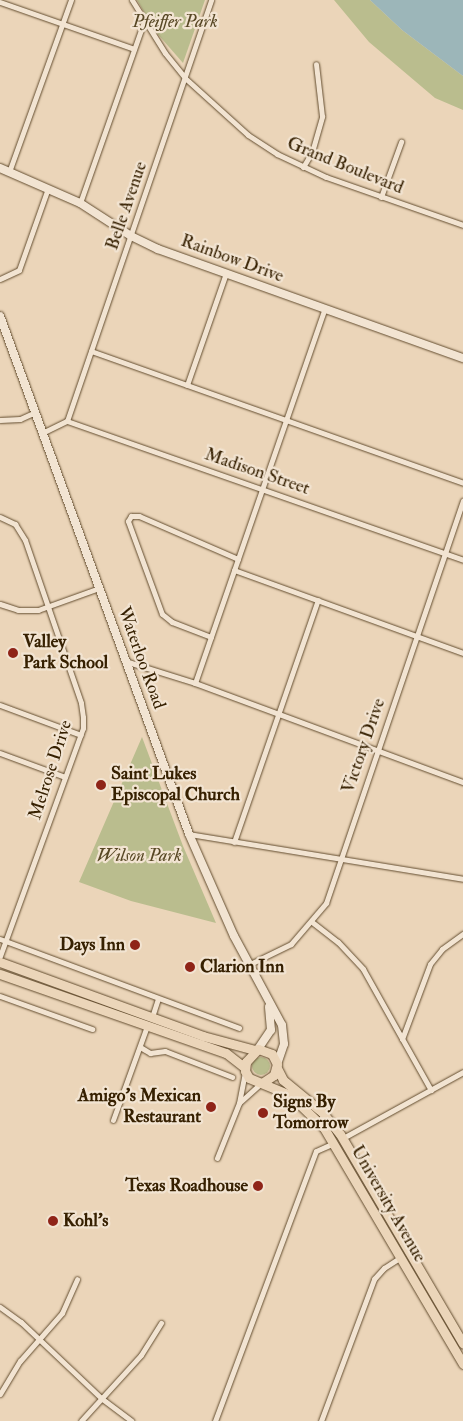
<!DOCTYPE html>
<style>
body{margin:0}
#map{position:relative;width:463px;height:1421px;overflow:hidden;background:#ebd5b9;font-family:"IM FELL Double Pica",serif}
div>[style]{position:absolute}
.green>*{inset:0;background:#babd8e}
.round{border-radius:50%}
.water>*{inset:0;background:#9cb6b9}
.roads{filter:drop-shadow(0 0 1px #634d2f) drop-shadow(0 0 1px #634d2f)}
.minor>*{height:5px;margin:-2.5px;padding:0 2.5px;transform-origin:2.5px;border-radius:2.5px;background:#f2e4d2}
.secondary>*{height:8px;margin:-4px;padding:0 4px;transform-origin:4px;border-radius:4px;background:#f2e4d2}
.primary>*{height:9px;margin:-4.5px;padding:0 4.5px;transform-origin:4.5px;border-radius:4.5px;background:#ebd5b9}
.dots>*{width:14px;height:14px;translate:-50% -50%;box-sizing:border-box;border:2px solid #f2e4d2;border-radius:50%}
span{translate:-50% -50%;white-space:nowrap;text-align:center;line-height:1.15;-webkit-text-stroke:4.5px #f2e4d2;paint-order:stroke}
.park-label{font-size:18px;color:#574724;font-style:italic}
.street-label{font-size:18px;color:#362001}
.poi-label{font-size:18px;color:#362001;font-weight:700}
.left{translate:0 -50%;text-align:left}
.right{translate:-100% -50%;text-align:right}
</style>
<div id="map">
<div class="green">
<i style="clip-path:polygon(137px 0,205px 0,183px 63px,155px 31px)"></i>
<i style="clip-path:polygon(334px 0,370px 0,402px 30px,463px 76px,463px 110px,435px 98px,369px 42px)"></i>
<i style="clip-path:polygon(142px 737px,183px 846px,216px 923px,131px 901px,79px 882px)"></i>
<i class="round" style="left:252px;top:1057px;width:18px;height:18px"></i>
</div>
<div class="water">
<i style="clip-path:polygon(370px 0,463px 0,463px 76px,402px 30px)"></i>
</div>
<div class="roads">
<div class="minor">
<i style="left:132px;top:0;width:62px;rotate:58.1deg"></i>
<i style="left:165px;top:53px;width:32px;rotate:51deg"></i>
<i style="left:185px;top:78px;width:85px;rotate:42.1deg"></i>
<i style="left:248px;top:135px;width:35px;rotate:33deg"></i>
<i style="left:277px;top:154px;width:54px;rotate:25.1deg"></i>
<i style="left:326px;top:177px;width:145px;rotate:19.3deg"></i>
<i style="left:0;top:2px;width:142px;rotate:19.3deg"></i>
<i style="left:303px;top:167px;width:17px;rotate:-59deg"></i>
<i style="left:312px;top:152px;width:37px;rotate:-74deg"></i>
<i style="left:322px;top:116px;width:52px;rotate:-96.6deg"></i>
<i style="left:9px;top:172px;width:183px;rotate:-70.2deg"></i>
<i style="left:381px;top:197px;width:59px;rotate:-70deg"></i>
<i style="left:80px;top:203px;width:193px;rotate:-70.6deg"></i>
<i style="left:0;top:279px;width:21px;rotate:-25deg"></i>
<i style="left:19px;top:270px;width:87px;rotate:-70.5deg"></i>
<i style="left:91px;top:351px;width:395px;rotate:19.5deg"></i>
<i style="left:187px;top:385px;width:119px;rotate:-70.8deg"></i>
<i style="left:0;top:420px;width:20px;rotate:-3deg"></i>
<i style="left:20px;top:419px;width:17px;rotate:-24deg"></i>
<i style="left:67px;top:421px;width:445px;rotate:-71.1deg"></i>
<i style="left:44px;top:432px;width:25px;rotate:-26deg"></i>
<i style="left:67px;top:421px;width:420px;rotate:19.3deg"></i>
<i style="left:0;top:517px;width:17px;rotate:25deg"></i>
<i style="left:15px;top:524px;width:19px;rotate:58deg"></i>
<i style="left:25px;top:540px;width:172px;rotate:71deg"></i>
<i style="left:81px;top:703px;width:14px;rotate:82deg"></i>
<i style="left:83px;top:717px;width:11px;rotate:90deg"></i>
<i style="left:83px;top:728px;width:243px;rotate:110deg"></i>
<i style="left:234px;top:570px;width:244px;rotate:19.9deg"></i>
<i style="left:0;top:604px;width:19px;rotate:18deg"></i>
<i style="left:18px;top:610px;width:20px"></i>
<i style="left:38px;top:610px;width:65px;rotate:-19.8deg"></i>
<i style="left:211px;top:637px;width:42px;rotate:-159deg"></i>
<i style="left:172px;top:622px;width:13px;rotate:-141deg"></i>
<i style="left:162px;top:614px;width:99px;rotate:-110.1deg"></i>
<i style="left:128px;top:521px;width:6px;rotate:-59deg"></i>
<i style="left:131px;top:516px;width:8px"></i>
<i style="left:139px;top:516px;width:108px;rotate:23.5deg"></i>
<i style="left:128px;top:662px;width:70px;rotate:17.4deg"></i>
<i style="left:195px;top:683px;width:286px;rotate:20.3deg"></i>
<i style="left:195px;top:683px;width:397px;rotate:-70.9deg"></i>
<i style="left:0;top:705px;width:86px;rotate:20.3deg"></i>
<i style="left:0;top:753px;width:69px;rotate:20.3deg"></i>
<i style="left:189px;top:834px;width:278px;rotate:9.3deg"></i>
<i style="left:234px;top:842px;width:256px;rotate:-70.9deg"></i>
<i style="left:312px;top:922px;width:33px;rotate:38deg"></i>
<i style="left:338px;top:942px;width:37px;rotate:47deg"></i>
<i style="left:363px;top:969px;width:139px;rotate:60.7deg"></i>
<i style="left:0;top:939px;width:255px;rotate:20.4deg"></i>
<i style="left:248px;top:965px;width:48px;rotate:-26deg"></i>
<i style="left:291px;top:944px;width:54px;rotate:-49.5deg"></i>
<i style="left:326px;top:903px;width:425px;rotate:-71.2deg"></i>
<i style="left:0;top:996px;width:98px;rotate:19.7deg"></i>
<i style="left:152px;top:1017px;width:19px;rotate:-72deg"></i>
<i style="left:402px;top:1039px;width:80px;rotate:-69.5deg"></i>
<i style="left:430px;top:964px;width:19px;rotate:-51deg"></i>
<i style="left:442px;top:949px;width:26px;rotate:-36deg"></i>
<i style="left:140px;top:1047px;width:12px;rotate:31deg"></i>
<i style="left:150px;top:1053px;width:15px;rotate:-8deg"></i>
<i style="left:165px;top:1051px;width:72px;rotate:21.2deg"></i>
<i style="left:239px;top:1103px;width:30px;rotate:-42deg"></i>
<i style="left:113px;top:1120px;width:100px;rotate:-70.1deg"></i>
<i style="left:343px;top:1138px;width:137px;rotate:-28.8deg"></i>
<i style="left:217px;top:1158px;width:59px;rotate:-68.2deg"></i>
<i style="left:239px;top:1103px;width:32px;rotate:-79deg"></i>
<i style="left:0;top:1307px;width:26px;rotate:36deg"></i>
<i style="left:21px;top:1322px;width:110px;rotate:43.5deg"></i>
<i style="left:101px;top:1398px;width:38px;rotate:37deg"></i>
<i style="left:0;top:1394px;width:39px;rotate:-59deg"></i>
<i style="left:20px;top:1361px;width:64px;rotate:-48.8deg"></i>
<i style="left:62px;top:1313px;width:37px;rotate:-66deg"></i>
<i style="left:81px;top:1421px;width:89px;rotate:-47.7deg"></i>
<i style="left:141px;top:1355px;width:38px;rotate:-58deg"></i>
<i style="left:215px;top:1421px;width:288px;rotate:-69.5deg"></i>
<i style="left:316px;top:1151px;width:20px;rotate:-24deg"></i>
<i style="left:321px;top:1421px;width:152px;rotate:-69.5deg"></i>
<i style="left:374px;top:1279px;width:15px;rotate:-48deg"></i>
<i style="left:384px;top:1268px;width:20px;rotate:-33deg"></i>
</div>
<div class="secondary">
<i style="left:0;top:168px;width:87px;rotate:23.6deg"></i>
<i style="left:80px;top:203px;width:61px;rotate:32.9deg"></i>
<i style="left:131px;top:236px;width:30px;rotate:26deg"></i>
<i style="left:158px;top:249px;width:324px;rotate:19.7deg"></i>
<i style="left:0;top:316px;width:551px;rotate:69.95deg"></i>
<i style="left:189px;top:834px;width:111px;rotate:66.2deg"></i>
<i style="left:234px;top:936px;width:101px;rotate:61.7deg"></i>
<i style="left:282px;top:1025px;width:19px;rotate:84deg"></i>
<i style="left:284px;top:1044px;width:21px;rotate:109deg"></i>
<i style="left:258px;top:1049px;width:23px;rotate:-56deg"></i>
<i style="left:271px;top:1030px;width:23px;rotate:-95deg"></i>
</div>
<div class="primary">
<i style="left:0;top:962px;width:216px;rotate:20deg"></i>
<i style="left:203px;top:1036px;width:54px;rotate:15.1deg"></i>
<i style="left:0;top:974px;width:239px;rotate:19.3deg"></i>
<i style="left:226px;top:1053px;width:24px;rotate:38deg"></i>
<i style="left:277px;top:1068px;width:13px;rotate:63deg"></i>
<i style="left:283px;top:1080px;width:50px;rotate:39.4deg"></i>
<i style="left:322px;top:1112px;width:28px;rotate:51deg"></i>
<i style="left:340px;top:1134px;width:243px;rotate:59.6deg"></i>
<i style="left:262px;top:1083px;width:14px;rotate:-34deg"></i>
<i style="left:274px;top:1075px;width:11px;rotate:-75deg"></i>
<i style="left:277px;top:1064px;width:11px;rotate:-117deg"></i>
<i style="left:272px;top:1054px;width:15px;rotate:-160deg"></i>
<i style="left:258px;top:1049px;width:18px;rotate:133deg"></i>
<i style="left:246px;top:1062px;width:9px;rotate:96deg"></i>
<i style="left:245px;top:1071px;width:8px;rotate:60deg"></i>
<i style="left:249px;top:1078px;width:44px;rotate:22.5deg"></i>
<i style="left:290px;top:1095px;width:47px;rotate:44.1deg"></i>
<i style="left:324px;top:1128px;width:274px;rotate:59.5deg"></i>
</div>
</div>
<div class="dots">
<i style="left:13px;top:653px;background:#8f2418"></i>
<i style="left:101px;top:785px;background:#8f2418"></i>
<i style="left:135px;top:945px;background:#8f2418"></i>
<i style="left:190px;top:967px;background:#8f2418"></i>
<i style="left:211px;top:1107px;background:#8f2418"></i>
<i style="left:263px;top:1113px;background:#8f2418"></i>
<i style="left:258px;top:1186px;background:#8f2418"></i>
<i style="left:53px;top:1221px;background:#8f2418"></i>
</div>
<div class="park-label">
<span style="left:175px;top:22px">Pfeiffer Park</span>
<span style="left:139px;top:856px">Wilson Park</span>
</div>
<div class="street-label">
<span style="left:345px;top:166px;rotate:22deg">Grand Boulevard</span>
<span style="left:127px;top:206px;rotate:-71deg">Belle Avenue</span>
<span style="left:232px;top:259px;rotate:20deg">Rainbow Drive</span>
<span style="left:257px;top:472px;rotate:19deg">Madison Street</span>
<span style="left:141px;top:658px;rotate:70deg">Waterloo Road</span>
<span style="left:364px;top:746px;rotate:-71deg">Victory Drive</span>
<span style="left:51px;top:770px;rotate:-72deg">Melrose Drive</span>
<span style="left:388px;top:1204px;rotate:60deg">University Avenue</span>
</div>
<div class="poi-label">
<span class="left" style="left:23px;top:653px">Valley<br>Park School</span>
<span class="left" style="left:111px;top:785px">Saint Lukes<br>Episcopal Church</span>
<span class="right" style="left:125px;top:945px">Days Inn</span>
<span class="left" style="left:200px;top:967px">Clarion Inn</span>
<span class="right" style="left:201px;top:1107px">Amigo's Mexican<br>Restaurant</span>
<span class="left" style="left:273px;top:1113px">Signs By<br>Tomorrow</span>
<span class="right" style="left:248px;top:1186px">Texas Roadhouse</span>
<span class="left" style="left:63px;top:1221px">Kohl's</span>
</div>
</div>
